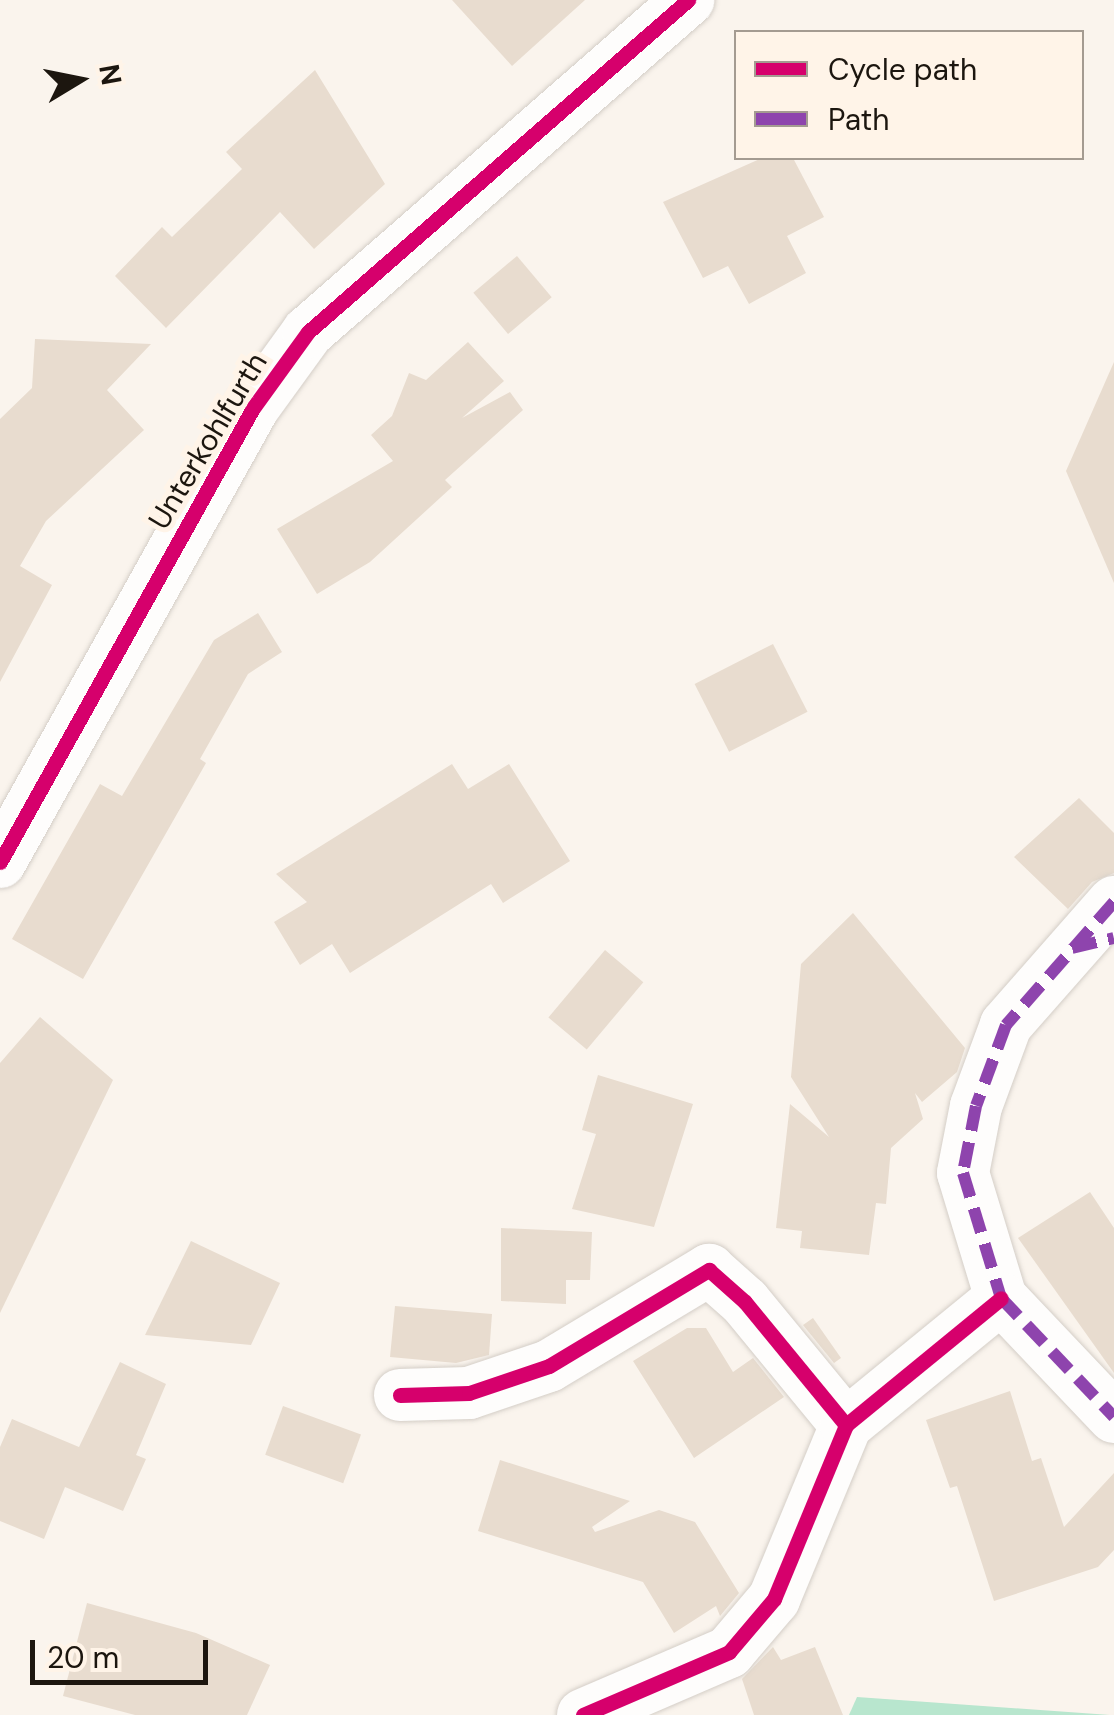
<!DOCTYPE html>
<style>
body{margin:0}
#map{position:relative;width:1114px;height:1715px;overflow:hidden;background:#faf4ed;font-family:"DM Sans",sans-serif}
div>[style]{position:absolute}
.forest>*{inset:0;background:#b8e6ce}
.building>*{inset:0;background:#e8dccf;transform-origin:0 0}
.roads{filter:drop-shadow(0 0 2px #d4cec7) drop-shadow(0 0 2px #d4cec7)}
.street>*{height:52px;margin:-26px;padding:0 26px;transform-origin:26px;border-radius:26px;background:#fefdfc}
.quiet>*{height:12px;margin-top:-6px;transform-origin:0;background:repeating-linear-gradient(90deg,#8e44ad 0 25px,transparent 0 37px)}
.cycleway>*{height:15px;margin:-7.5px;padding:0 7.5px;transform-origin:7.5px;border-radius:7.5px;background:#d6006c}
span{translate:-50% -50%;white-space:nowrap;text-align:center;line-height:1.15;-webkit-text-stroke:10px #fff4e8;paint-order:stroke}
.street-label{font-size:30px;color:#1c160f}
.legend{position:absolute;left:734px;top:30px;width:350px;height:130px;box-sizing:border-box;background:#fff4e8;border:2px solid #a49b91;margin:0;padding:12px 18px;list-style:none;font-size:30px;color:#1c160f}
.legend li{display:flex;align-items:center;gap:20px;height:50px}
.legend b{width:50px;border:2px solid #a49b91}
.north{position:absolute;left:30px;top:30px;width:100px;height:100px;-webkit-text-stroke:8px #fff4e8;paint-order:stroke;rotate:80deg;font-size:28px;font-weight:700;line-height:40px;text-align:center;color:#1c160f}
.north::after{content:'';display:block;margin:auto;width:35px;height:45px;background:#1c160f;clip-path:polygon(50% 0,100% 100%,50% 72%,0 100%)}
.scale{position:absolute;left:30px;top:1640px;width:178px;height:45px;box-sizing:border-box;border:5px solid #1c160f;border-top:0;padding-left:12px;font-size:30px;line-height:35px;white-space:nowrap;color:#1c160f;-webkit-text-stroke:8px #fff4e8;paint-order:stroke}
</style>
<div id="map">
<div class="forest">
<i style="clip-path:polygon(857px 1697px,1110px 1715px,849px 1715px)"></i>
</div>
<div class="building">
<i style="clip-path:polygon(452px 0,585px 0,512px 66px)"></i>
<i style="clip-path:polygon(315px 70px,385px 184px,314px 249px,280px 212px,166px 328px,115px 276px,162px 227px,172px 237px,242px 169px,226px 152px)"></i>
<i style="clip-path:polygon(762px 158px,793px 158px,824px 217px,787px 236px,806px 273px,749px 304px,728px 266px,703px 278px,663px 202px)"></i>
<i style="left:517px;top:256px;width:54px;height:57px;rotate:50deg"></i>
<i style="clip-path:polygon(35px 339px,151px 344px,107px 390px,144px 430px,46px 521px,20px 566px,52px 585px,0 682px,0 419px,32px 388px)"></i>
<i style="clip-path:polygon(468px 342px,504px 381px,462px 418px,510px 392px,523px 410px,445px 480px,452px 487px,370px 562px,317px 594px,277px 529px,393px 461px,371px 435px,392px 416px,409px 373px,426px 380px)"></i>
<i style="clip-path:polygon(1114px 362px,1114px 583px,1066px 471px)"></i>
<i style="clip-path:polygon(258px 613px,282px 652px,248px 674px,200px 759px,206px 763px,83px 979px,12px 939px,100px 784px,122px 796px,214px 640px)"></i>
<i style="left:773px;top:644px;width:76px;height:88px;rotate:63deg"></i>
<i style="clip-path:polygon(452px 764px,468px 789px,509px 764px,570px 861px,503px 903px,491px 884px,350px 973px,332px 944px,300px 965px,274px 922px,307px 902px,276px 874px)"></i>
<i style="clip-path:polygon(1079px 798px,1114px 833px,1114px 873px,1092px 882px,1068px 909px,1014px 857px)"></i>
<i style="clip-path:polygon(853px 913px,965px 1048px,957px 1072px,922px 1102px,915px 1093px,923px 1119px,891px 1148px,886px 1204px,876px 1203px,869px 1255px,800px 1248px,802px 1231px,776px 1228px,790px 1104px,829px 1137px,791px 1077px,801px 964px)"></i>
<i style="left:605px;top:950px;width:50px;height:88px;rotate:40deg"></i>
<i style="clip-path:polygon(40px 1017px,113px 1080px,0 1313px,0 1063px)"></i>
<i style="clip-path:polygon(598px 1075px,693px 1104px,654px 1227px,572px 1209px,596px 1134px,582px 1130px)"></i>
<i style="clip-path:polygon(1090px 1192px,1114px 1228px,1114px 1373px,1018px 1238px)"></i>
<i style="clip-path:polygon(501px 1228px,592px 1232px,590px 1280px,566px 1280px,566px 1304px,501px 1301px)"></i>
<i style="clip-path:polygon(191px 1241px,280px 1283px,251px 1345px,145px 1335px)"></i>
<i style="clip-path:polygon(395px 1306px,492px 1314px,489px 1355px,456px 1363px,390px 1357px)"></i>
<i style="clip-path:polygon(813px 1318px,841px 1358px,834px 1363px,803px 1325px)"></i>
<i style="clip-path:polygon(687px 1328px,706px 1328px,733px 1372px,753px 1358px,784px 1397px,694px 1458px,633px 1361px)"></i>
<i style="clip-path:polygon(120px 1362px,166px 1384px,136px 1455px,146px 1459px,123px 1511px,65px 1487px,44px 1539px,0 1521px,0 1447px,12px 1419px,79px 1447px)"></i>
<i style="clip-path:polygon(1010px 1391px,1032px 1461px,1041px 1458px,1064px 1527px,1114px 1473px,1114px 1550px,1098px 1567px,994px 1601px,957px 1486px,950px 1488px,926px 1420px)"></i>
<i style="left:283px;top:1406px;width:83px;height:52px;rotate:20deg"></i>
<i style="clip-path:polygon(500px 1460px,630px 1501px,592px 1527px,595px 1532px,659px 1510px,695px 1522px,739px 1593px,720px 1616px,716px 1606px,674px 1633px,643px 1582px,478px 1531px)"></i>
<i style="clip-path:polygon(87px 1603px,196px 1633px,270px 1665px,247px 1715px,135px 1715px,63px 1696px)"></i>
<i style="clip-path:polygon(773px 1647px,781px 1660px,815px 1647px,843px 1715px,754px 1715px,742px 1679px)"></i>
</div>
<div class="roads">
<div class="street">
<i style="left:0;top:862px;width:520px;rotate:-60.87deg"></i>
<i style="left:253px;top:408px;width:94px;rotate:-54.1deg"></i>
<i style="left:308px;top:332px;width:505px;rotate:-41.14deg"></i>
<i style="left:1114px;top:902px;width:164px;rotate:131.3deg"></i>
<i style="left:1006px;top:1025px;width:86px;rotate:110.3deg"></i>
<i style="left:976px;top:1106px;width:68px;rotate:101deg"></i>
<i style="left:963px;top:1173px;width:131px;rotate:73.1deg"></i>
<i style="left:1001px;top:1298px;width:164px;rotate:46.5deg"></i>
<i style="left:400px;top:1395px;width:69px;rotate:-1.7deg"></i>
<i style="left:469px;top:1393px;width:84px;rotate:-18.6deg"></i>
<i style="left:549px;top:1366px;width:187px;rotate:-31deg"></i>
<i style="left:709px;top:1270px;width:48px;rotate:41.6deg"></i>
<i style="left:745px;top:1302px;width:159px;rotate:50.6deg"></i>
<i style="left:583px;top:1715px;width:159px;rotate:-23.3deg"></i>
<i style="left:729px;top:1652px;width:70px;rotate:-49.7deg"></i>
<i style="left:774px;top:1599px;width:188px;rotate:-67.5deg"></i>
<i style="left:846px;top:1425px;width:200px;rotate:-39.3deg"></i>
</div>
</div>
<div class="quiet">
<i style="left:1114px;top:902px;width:164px;rotate:131.3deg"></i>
<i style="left:1006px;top:1025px;width:86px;rotate:110.3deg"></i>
<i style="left:976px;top:1106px;width:68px;rotate:101deg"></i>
<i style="left:963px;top:1173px;width:131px;rotate:73.1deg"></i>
<i style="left:1001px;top:1298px;width:164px;rotate:46.5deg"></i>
<i style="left:1072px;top:948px;width:43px;rotate:-13.4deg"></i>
</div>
<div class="cycleway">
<i style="left:0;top:862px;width:520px;rotate:-60.87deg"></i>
<i style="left:253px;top:408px;width:94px;rotate:-54.1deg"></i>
<i style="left:308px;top:332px;width:505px;rotate:-41.14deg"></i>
<i style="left:400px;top:1395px;width:69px;rotate:-1.7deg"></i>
<i style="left:469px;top:1393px;width:84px;rotate:-18.6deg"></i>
<i style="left:549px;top:1366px;width:187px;rotate:-31deg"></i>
<i style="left:709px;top:1270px;width:48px;rotate:41.6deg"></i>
<i style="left:745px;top:1302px;width:159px;rotate:50.6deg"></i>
<i style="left:583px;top:1715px;width:159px;rotate:-23.3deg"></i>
<i style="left:729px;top:1652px;width:70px;rotate:-49.7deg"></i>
<i style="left:774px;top:1599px;width:188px;rotate:-67.5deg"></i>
<i style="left:846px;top:1425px;width:200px;rotate:-39.3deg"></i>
</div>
<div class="street-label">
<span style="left:208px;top:441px;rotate:-59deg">Unterkohlfurth</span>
</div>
<ul class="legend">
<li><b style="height:12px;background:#d6006c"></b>Cycle path</li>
<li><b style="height:12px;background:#8e44ad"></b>Path</li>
</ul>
<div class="north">N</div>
<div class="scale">20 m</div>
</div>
